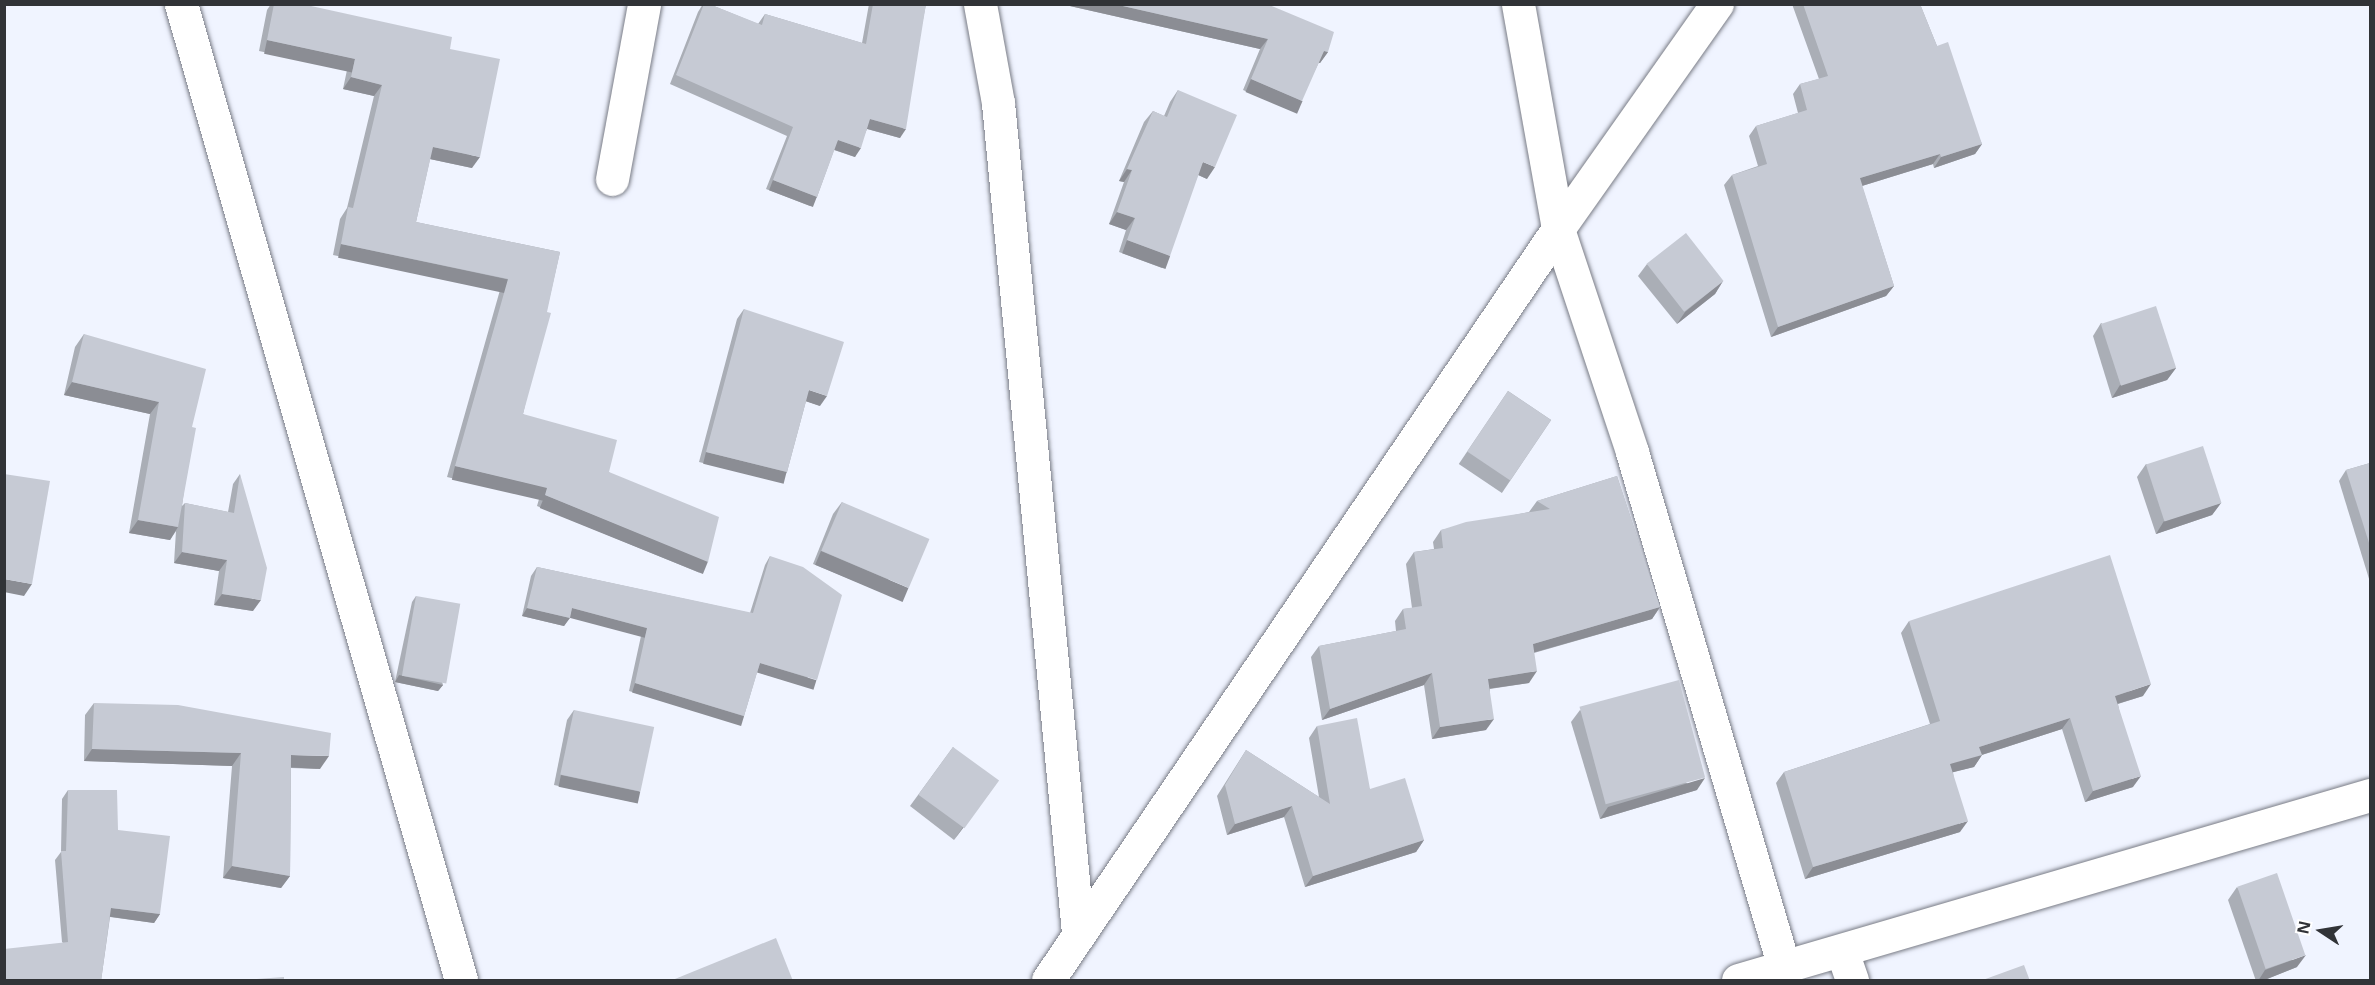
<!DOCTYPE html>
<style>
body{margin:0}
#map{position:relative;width:2375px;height:985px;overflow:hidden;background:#f0f4ff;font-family:"Open Sans",sans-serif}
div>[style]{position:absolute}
.roads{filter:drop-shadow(0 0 2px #797c86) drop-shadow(0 0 2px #797c86)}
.minor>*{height:33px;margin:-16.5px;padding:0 16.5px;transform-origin:16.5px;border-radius:16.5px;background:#fff}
.wall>*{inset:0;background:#aaaeb6;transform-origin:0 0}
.shaded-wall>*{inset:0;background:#8b8d94;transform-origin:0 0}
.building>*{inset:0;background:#c6cad4;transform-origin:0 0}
span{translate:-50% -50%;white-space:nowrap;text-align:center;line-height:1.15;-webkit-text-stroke:4.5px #fff;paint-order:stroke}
.frame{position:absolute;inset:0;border:6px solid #313337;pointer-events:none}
.north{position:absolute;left:2291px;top:901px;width:60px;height:60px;-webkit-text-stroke:4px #fff;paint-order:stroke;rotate:282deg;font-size:16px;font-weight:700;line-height:24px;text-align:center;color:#313337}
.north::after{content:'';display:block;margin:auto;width:21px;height:27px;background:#313337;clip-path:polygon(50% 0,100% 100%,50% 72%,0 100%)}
</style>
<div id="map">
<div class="roads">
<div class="minor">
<i style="left:181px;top:4px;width:1015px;rotate:73.99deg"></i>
<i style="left:980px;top:4px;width:101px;rotate:79.7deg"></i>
<i style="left:998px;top:103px;width:833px;rotate:84.49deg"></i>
<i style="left:1518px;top:4px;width:229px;rotate:79.9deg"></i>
<i style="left:1558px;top:229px;width:235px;rotate:71.6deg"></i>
<i style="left:1632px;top:452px;width:537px;rotate:73.56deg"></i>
<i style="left:612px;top:179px;width:178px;rotate:-79.6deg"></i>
<i style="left:1842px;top:951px;width:31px;rotate:71deg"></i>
<i style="left:1048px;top:980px;width:908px;rotate:-55.82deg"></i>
<i style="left:1558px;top:229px;width:276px;rotate:-54.8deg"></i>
<i style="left:1738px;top:980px;width:659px;rotate:-16.32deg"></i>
</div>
</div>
<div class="wall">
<i style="clip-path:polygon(271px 4px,302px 4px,450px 49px,472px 168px,430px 159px,416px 222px,560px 252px,523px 414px,609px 472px,700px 573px,537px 506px,539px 499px,447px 477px,500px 290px,333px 255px,340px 219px,347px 208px,374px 96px,343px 89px,347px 70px,259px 51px,267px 10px)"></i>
<i style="clip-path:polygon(703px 4px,709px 4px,758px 24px,765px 14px,862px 43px,869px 4px,926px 4px,900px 138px,867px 129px,855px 157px,834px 150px,817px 197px,810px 206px,766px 189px,787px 136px,670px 84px,698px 12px)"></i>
<i style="clip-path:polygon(1061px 4px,1267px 4px,1328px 52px,1320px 63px,1319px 62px,1295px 112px,1243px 90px,1260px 49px)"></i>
<i style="clip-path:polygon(1792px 4px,1920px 4px,1937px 46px,1982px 144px,1975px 154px,1934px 168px,1933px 164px,1862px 186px,1894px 286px,1886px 296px,1771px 337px,1724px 185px,1732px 175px,1758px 166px,1749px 136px,1756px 126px,1798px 113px,1793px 94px,1800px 84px,1819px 79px)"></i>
<i style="clip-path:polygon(1178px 90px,1207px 179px,1198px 175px,1162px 268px,1119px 252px,1126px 230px,1109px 224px,1124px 182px,1119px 181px,1144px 122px,1153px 111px,1164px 116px,1170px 102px)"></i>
<i style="clip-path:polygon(1647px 264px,1723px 281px,1715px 294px,1677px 324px,1638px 276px)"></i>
<i style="clip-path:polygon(744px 309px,820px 406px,806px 401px,787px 472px,780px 482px,699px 462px,737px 319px)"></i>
<i style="clip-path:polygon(2101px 323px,2176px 368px,2167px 380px,2112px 398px,2093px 336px)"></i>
<i style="clip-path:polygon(84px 334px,192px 427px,182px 506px,185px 503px,228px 512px,233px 484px,240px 474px,253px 611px,214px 605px,219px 571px,174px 563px,176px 531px,170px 540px,129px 533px,150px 414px,64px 395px,75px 347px)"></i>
<i style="left:1508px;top:391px;width:52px;height:88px;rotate:34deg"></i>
<i style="clip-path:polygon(2370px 463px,2370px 582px,2339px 481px,2346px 470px)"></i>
<i style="clip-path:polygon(2146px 464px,2221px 503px,2212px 515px,2156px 534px,2137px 477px)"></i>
<i style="clip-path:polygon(1617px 476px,1660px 607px,1652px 619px,1534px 653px,1529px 683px,1490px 689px,1486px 730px,1432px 739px,1424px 685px,1322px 720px,1311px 657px,1319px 646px,1396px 631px,1395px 621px,1403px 609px,1412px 608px,1406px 564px,1414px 552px,1434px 549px,1433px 542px,1441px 530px,1529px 512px,1537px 501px)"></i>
<i style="clip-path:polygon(842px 502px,901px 600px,813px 564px,833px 514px)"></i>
<i style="clip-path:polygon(770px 556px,811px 688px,757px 672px,744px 716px,738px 724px,629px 691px,641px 636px,570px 617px,564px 626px,522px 616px,531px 576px,537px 567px,750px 613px,765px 565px)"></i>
<i style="clip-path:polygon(416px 596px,443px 685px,438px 691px,395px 682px,412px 602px)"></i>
<i style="clip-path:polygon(1909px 621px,2143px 696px,2118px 704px,2133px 787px,2085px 802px,2062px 729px,1982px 755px,1974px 767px,1953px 772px,1960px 832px,1805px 879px,1776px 783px,1784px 772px,1930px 724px,1901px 633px)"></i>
<i style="clip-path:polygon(94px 703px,320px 769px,291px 768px,290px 876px,281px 888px,223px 878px,232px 766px,84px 761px,85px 715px)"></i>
<i style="clip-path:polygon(574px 710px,640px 792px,633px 802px,554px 785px,567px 720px)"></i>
<i style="clip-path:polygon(1580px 710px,1697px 790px,1600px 819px,1571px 722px)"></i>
<i style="clip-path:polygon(1317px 726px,1370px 789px,1424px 840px,1416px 852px,1305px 887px,1284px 817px,1227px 835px,1217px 796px,1246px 750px,1319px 797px,1309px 738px)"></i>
<i style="clip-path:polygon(953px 747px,990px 792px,954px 840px,910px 806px)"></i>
<i style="clip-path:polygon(68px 790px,118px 830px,160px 914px,154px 923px,110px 917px,101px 981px,62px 942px,55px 860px,61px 852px,62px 799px)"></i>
<i style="clip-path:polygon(2237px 887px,2297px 967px,2262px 981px,2256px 981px,2228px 900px)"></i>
</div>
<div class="shaded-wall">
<i style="clip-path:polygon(1061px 4px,1114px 4px,1268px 39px,1260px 49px)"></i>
<i style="left:267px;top:40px;width:90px;height:14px;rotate:12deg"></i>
<i style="clip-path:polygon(1324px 51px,1328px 52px,1320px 63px,1316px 62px)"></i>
<i style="clip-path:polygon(351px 77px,382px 85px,374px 96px,343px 89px)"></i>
<i style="left:1251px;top:79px;width:56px;height:14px;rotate:23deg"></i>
<i style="clip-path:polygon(870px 119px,906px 129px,900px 138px,864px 128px)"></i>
<i style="clip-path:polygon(838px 140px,861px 148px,855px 157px,832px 149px)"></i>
<i style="clip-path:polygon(1982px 144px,1975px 154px,1934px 168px,1941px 157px)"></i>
<i style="clip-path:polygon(433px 147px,480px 157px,472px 168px,425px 158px)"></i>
<i style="clip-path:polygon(1940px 154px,1933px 164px,1852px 189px,1860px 178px)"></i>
<i style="clip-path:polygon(1203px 162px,1215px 167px,1207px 179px,1194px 173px)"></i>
<i style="clip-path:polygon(1127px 169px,1132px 170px,1124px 182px,1119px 181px)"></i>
<i style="left:773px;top:180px;width:47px;height:11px;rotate:21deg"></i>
<i style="clip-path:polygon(1117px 212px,1135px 218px,1126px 230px,1109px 224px)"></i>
<i style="left:1127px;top:240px;width:46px;height:14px;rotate:20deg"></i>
<i style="left:341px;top:244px;width:171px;height:14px;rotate:12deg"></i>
<i style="clip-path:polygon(1723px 281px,1715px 294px,1677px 324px,1685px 312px)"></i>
<i style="clip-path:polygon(1894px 286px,1886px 296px,1771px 337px,1778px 327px)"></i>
<i style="clip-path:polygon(2176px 368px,2167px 380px,2112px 398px,2120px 385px)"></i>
<i style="clip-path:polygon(72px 382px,159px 402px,150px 414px,64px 395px)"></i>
<i style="clip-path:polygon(809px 390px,827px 396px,820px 406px,802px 400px)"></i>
<i style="left:706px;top:452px;width:83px;height:12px;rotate:14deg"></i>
<i style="left:455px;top:466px;width:95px;height:14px;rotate:13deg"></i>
<i style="left:545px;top:495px;width:176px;height:14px;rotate:22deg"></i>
<i style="clip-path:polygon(2221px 503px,2212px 515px,2156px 534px,2164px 521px)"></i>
<i style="clip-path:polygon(138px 520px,178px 527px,170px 540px,129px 533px)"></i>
<i style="left:821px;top:551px;width:95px;height:15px;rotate:23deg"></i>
<i style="clip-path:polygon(182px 552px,227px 560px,219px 571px,174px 563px)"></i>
<i style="clip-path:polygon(4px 579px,32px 584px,24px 596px,4px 592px)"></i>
<i style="clip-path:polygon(222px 594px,261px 600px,253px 611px,214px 605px)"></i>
<i style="clip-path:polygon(1660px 607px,1652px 619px,1525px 655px,1533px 644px)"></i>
<i style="clip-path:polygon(527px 608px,570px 618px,564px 626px,522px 616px)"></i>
<i style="left:572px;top:608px;width:78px;height:10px;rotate:15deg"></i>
<i style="left:760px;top:663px;width:59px;height:10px;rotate:17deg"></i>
<i style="clip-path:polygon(1537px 671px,1529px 683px,1480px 690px,1488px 679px)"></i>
<i style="clip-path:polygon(1432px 673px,1424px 685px,1322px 720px,1330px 709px)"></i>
<i style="clip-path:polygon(399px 675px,443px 685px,438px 691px,395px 682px)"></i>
<i style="left:635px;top:683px;width:114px;height:10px;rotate:17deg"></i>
<i style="clip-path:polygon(2151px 684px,2143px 696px,2107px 707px,2115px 696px)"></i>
<i style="clip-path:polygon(2070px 718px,2062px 729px,1972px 758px,1982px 755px,1974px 767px,1942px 775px,1950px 764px,1979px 747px)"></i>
<i style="clip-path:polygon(1494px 719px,1486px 730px,1432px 739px,1440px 727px)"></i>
<i style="clip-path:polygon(92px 749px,241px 753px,232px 766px,84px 761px)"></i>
<i style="clip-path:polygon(291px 755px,329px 756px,320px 769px,283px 767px)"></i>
<i style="left:561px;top:775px;width:81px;height:12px;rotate:12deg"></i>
<i style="clip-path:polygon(2141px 776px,2133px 787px,2085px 802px,2093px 791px)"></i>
<i style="clip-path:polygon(1705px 778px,1697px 790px,1600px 819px,1608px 807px)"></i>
<i style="clip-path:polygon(999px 780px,954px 840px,963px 827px)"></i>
<i style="clip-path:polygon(1292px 806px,1284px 817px,1227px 835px,1235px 824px)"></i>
<i style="clip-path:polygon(1968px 821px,1960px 832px,1805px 879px,1813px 867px)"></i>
<i style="clip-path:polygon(1424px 840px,1416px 852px,1305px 887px,1313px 876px)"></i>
<i style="clip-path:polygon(232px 866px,290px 876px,281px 888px,223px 878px)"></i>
<i style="clip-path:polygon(111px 908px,160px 914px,154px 923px,105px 916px)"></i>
<i style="clip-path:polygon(2306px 955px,2297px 967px,2262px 981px,2258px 981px,2265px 970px)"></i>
</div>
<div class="building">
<i style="clip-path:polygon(274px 4px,302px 4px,452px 37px,450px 49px,500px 59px,480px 157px,433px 147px,416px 222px,560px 252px,547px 312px,551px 313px,523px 414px,617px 440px,609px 472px,719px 517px,708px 562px,545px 495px,547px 488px,455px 466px,508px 279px,341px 244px,348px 207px,353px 208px,382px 85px,351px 77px,355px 59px,267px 40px)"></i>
<i style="clip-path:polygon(704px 4px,709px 4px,762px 25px,765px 14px,866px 44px,873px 4px,926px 4px,906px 129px,870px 119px,861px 148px,838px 140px,817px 197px,773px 180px,793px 127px,676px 75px)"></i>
<i style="clip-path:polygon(1114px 4px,1267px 4px,1334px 32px,1328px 52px,1324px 51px,1302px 101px,1251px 79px,1268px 39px)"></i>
<i style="clip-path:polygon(1803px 4px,1920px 4px,1937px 46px,1948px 42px,1982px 144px,1941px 157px,1940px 154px,1860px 178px,1894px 286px,1778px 327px,1732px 175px,1767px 164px,1756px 126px,1807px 110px,1800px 84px,1828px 76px)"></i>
<i style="clip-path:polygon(1178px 90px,1237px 115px,1215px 167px,1203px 162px,1170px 256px,1127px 240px,1135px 218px,1117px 212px,1132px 170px,1127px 169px,1153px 111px,1167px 117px)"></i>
<i style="left:1686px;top:233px;width:61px;height:50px;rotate:52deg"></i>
<i style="left:2156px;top:306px;width:65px;height:58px;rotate:72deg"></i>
<i style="clip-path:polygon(744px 309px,844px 342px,827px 396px,809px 390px,787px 472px,706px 452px)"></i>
<i style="clip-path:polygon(84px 334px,206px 369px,192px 427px,196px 428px,178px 527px,138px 520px,159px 402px,72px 382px)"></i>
<i style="left:1508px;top:391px;width:52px;height:73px;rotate:34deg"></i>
<i style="left:2203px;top:446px;width:60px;height:60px;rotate:72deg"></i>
<i style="clip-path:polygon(2370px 463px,2370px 546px,2346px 470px)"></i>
<i style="clip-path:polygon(4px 474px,50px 481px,32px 584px,4px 579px)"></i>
<i style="clip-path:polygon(240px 474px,267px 568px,261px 600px,222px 594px,227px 560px,182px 552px,185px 503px,234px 513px)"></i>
<i style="clip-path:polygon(1617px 476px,1660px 607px,1533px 644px,1537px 671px,1488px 679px,1494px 719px,1440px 727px,1432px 673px,1330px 709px,1319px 646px,1406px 629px,1403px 609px,1422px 606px,1414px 552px,1443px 548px,1441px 530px,1466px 522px,1550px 509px,1537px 501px)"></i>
<i style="left:842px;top:502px;width:95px;height:53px;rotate:23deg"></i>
<i style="clip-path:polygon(2110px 555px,2151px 684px,2115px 696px,2141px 776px,2093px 791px,2070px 718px,1979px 747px,1982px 755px,1950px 764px,1968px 821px,1813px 867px,1784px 772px,1940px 721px,1909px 621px)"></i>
<i style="clip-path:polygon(770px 556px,803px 567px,842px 595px,817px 680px,760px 663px,744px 716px,635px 683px,647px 628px,572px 608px,570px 618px,527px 608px,537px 567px,753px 613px)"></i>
<i style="left:416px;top:596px;width:45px;height:81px;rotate:10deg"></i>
<i style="left:1679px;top:680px;width:101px;height:103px;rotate:75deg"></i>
<i style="clip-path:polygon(94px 703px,178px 705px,331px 733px,329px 756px,291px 755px,290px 876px,232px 866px,241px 753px,92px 749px)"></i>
<i style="left:574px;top:710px;width:82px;height:66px;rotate:12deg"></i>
<i style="clip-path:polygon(1357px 718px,1370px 789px,1405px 778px,1424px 840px,1313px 876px,1292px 806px,1235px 824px,1225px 785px,1246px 750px,1330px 804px,1317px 726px)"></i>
<i style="left:953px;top:747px;width:57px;height:59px;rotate:36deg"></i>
<i style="clip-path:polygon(68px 790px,117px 790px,118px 830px,170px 836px,160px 914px,111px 908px,101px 981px,4px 981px,4px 949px,68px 942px,61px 851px,66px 851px)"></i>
<i style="left:2277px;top:873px;width:87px;height:42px;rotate:71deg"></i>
<i style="clip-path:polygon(776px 938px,793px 981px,670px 981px)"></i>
<i style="clip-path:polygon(2024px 965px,2030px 981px,1980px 981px)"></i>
<i style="clip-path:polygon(284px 977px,284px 981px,244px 981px,243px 980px)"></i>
</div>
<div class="frame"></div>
<div class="north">N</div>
</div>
